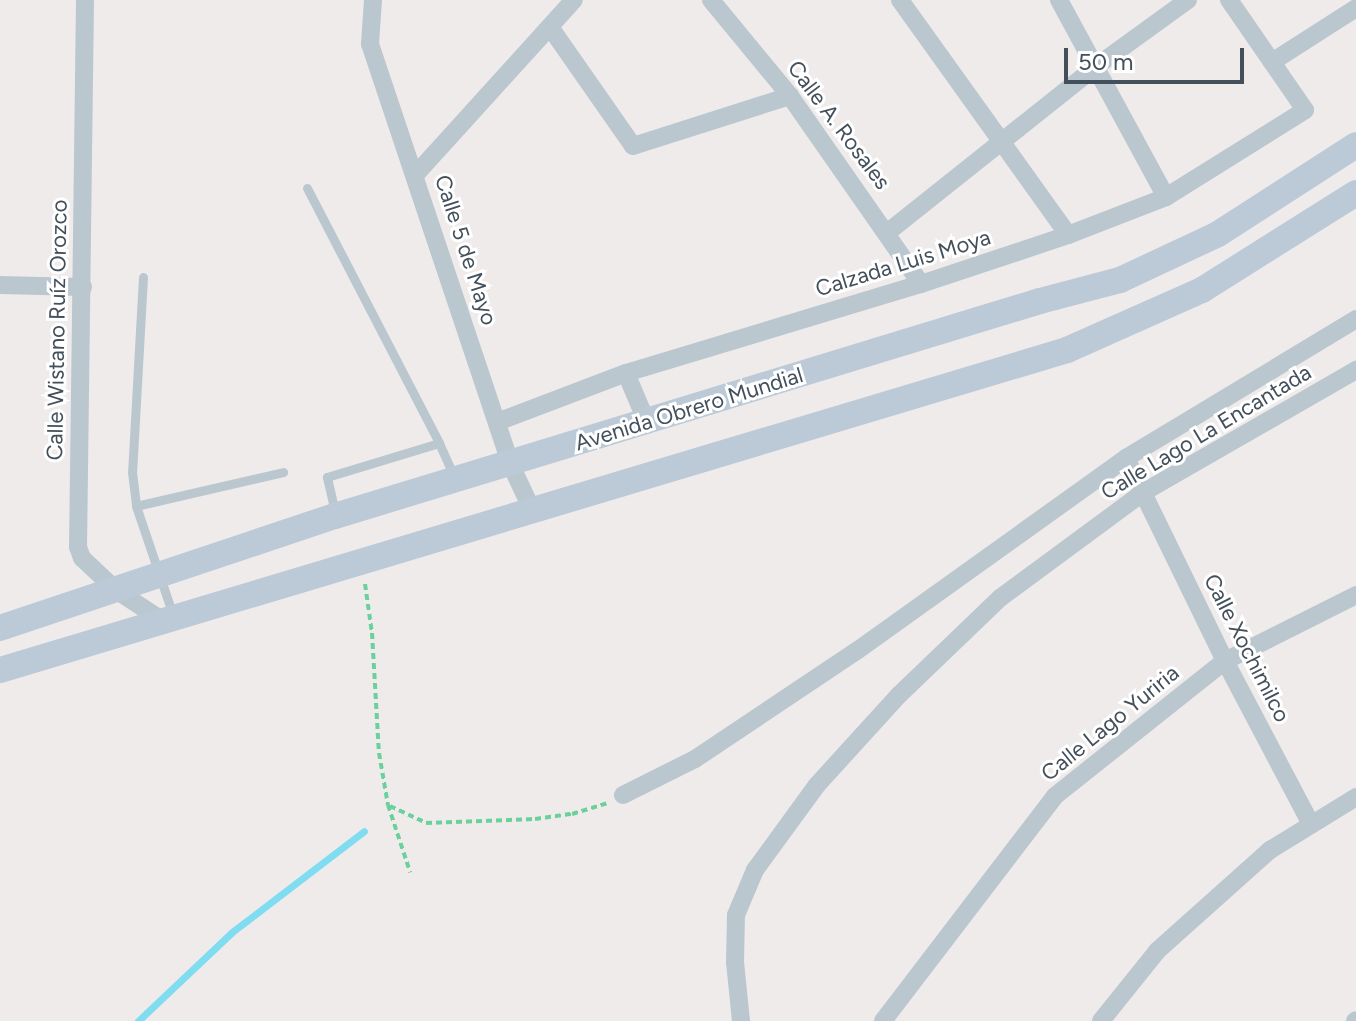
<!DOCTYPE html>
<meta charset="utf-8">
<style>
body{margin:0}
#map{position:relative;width:1356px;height:1021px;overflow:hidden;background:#efebeb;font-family:Figtree,sans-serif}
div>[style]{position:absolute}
.stream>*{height:7px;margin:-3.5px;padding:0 3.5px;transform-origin:3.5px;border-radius:3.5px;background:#7fdcf1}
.path>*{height:4px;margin-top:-2px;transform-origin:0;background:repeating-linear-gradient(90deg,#6bd19c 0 6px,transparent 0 10px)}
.lane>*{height:9px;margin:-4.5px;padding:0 4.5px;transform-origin:4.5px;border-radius:4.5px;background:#bbc7cf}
.street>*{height:18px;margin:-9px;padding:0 9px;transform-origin:9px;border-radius:9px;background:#bbc7cf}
.secondary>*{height:26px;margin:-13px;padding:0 13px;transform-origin:13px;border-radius:13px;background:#bcc9d7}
span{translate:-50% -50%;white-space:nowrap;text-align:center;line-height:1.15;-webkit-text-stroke:6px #fff;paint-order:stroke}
.street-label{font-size:22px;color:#434f5a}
.scale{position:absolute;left:1064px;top:48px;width:180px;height:36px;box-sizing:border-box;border:4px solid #434f5a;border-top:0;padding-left:10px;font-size:24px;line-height:28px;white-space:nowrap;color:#434f5a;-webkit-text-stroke:6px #fff;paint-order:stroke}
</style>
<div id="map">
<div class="stream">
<i style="left:138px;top:1021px;width:129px;rotate:-43.4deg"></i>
<i style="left:232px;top:932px;width:166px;rotate:-37.4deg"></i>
</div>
<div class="path">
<i style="left:365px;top:584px;width:49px;rotate:81.9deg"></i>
<i style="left:372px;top:633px;width:120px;rotate:86.7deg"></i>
<i style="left:379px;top:753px;width:53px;rotate:80.2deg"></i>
<i style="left:388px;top:805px;width:71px;rotate:71.8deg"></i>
<i style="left:390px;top:806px;width:40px;rotate:25deg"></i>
<i style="left:426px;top:823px;width:109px;rotate:-2.1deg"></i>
<i style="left:535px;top:819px;width:37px;rotate:-8deg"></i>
<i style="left:572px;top:814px;width:37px;rotate:-17deg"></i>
</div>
<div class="lane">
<i style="left:307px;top:188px;width:287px;rotate:62.6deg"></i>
<i style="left:143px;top:277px;width:195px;rotate:93.2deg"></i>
<i style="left:132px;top:472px;width:34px;rotate:83deg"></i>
<i style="left:136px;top:506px;width:115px;rotate:71.3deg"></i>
<i style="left:136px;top:506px;width:151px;rotate:-13deg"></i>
<i style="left:335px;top:512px;width:36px;rotate:-103deg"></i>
<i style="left:327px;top:477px;width:117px;rotate:-16.9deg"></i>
<i style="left:439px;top:443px;width:36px;rotate:66deg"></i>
</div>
<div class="street">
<i style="left:85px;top:0;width:547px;rotate:90.73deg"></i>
<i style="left:78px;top:547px;width:12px;rotate:70deg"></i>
<i style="left:82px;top:558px;width:47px;rotate:43.3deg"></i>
<i style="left:116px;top:590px;width:56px;rotate:33.4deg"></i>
<i style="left:373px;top:0;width:44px;rotate:93.9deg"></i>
<i style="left:370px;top:44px;width:442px;rotate:71.5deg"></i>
<i style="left:510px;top:463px;width:54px;rotate:64.9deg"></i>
<i style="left:711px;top:0;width:124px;rotate:50.5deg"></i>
<i style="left:790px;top:96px;width:229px;rotate:55.1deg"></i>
<i style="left:900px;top:0;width:289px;rotate:54.4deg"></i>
<i style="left:1059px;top:0;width:224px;rotate:61.5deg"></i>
<i style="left:550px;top:27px;width:145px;rotate:55.1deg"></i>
<i style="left:633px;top:146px;width:165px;rotate:-17.7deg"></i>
<i style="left:1272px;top:62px;width:100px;rotate:-32.7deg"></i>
<i style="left:416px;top:174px;width:235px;rotate:-47.8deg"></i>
<i style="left:888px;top:232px;width:263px;rotate:-38.5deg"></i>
<i style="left:1094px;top:68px;width:116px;rotate:-35.9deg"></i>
<i style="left:0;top:285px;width:83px;rotate:1.4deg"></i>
<i style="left:626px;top:373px;width:54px;rotate:67.2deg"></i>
<i style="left:497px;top:422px;width:138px;rotate:-20.8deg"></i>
<i style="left:626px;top:373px;width:308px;rotate:-16.8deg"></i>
<i style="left:921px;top:284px;width:155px;rotate:-18.4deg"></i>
<i style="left:1068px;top:235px;width:105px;rotate:-21.2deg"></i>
<i style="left:1166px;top:197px;width:164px;rotate:-32deg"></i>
<i style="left:1305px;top:110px;width:134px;rotate:-124.6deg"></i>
<i style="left:1126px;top:458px;width:226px;rotate:64deg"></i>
<i style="left:1225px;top:661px;width:184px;rotate:62.2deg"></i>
<i style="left:623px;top:795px;width:80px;rotate:-26.6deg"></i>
<i style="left:695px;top:759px;width:196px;rotate:-33.8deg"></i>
<i style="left:858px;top:650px;width:330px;rotate:-35.6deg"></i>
<i style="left:1126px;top:458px;width:269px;rotate:-31.1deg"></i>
<i style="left:741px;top:1021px;width:59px;rotate:-95.8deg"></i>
<i style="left:735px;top:962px;width:47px;rotate:-88.8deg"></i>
<i style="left:736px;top:915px;width:49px;rotate:-67.1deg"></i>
<i style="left:755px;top:870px;width:105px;rotate:-53.9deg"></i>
<i style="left:817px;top:785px;width:122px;rotate:-47.7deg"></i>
<i style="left:899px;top:695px;width:140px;rotate:-43.8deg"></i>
<i style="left:1000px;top:598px;width:179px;rotate:-36.4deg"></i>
<i style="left:1144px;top:492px;width:245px;rotate:-29.9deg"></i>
<i style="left:883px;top:1021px;width:283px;rotate:-52.6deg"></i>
<i style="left:1055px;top:796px;width:217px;rotate:-38.5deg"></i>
<i style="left:1225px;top:661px;width:147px;rotate:-26.7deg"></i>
<i style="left:1101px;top:1021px;width:90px;rotate:-51.3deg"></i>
<i style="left:1157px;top:951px;width:152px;rotate:-41.8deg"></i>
<i style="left:1270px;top:850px;width:101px;rotate:-31.6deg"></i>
<i style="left:1355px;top:1021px;width:1px;rotate:-45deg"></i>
</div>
<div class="secondary">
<i style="left:0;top:628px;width:353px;rotate:-18.5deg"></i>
<i style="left:335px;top:516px;width:737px;rotate:-16.96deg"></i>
<i style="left:1040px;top:301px;width:83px;rotate:-14.7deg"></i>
<i style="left:1120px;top:280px;width:108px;rotate:-25.1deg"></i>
<i style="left:1218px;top:234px;width:164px;rotate:-32.8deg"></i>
<i style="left:0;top:670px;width:1114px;rotate:-16.69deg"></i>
<i style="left:1067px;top:350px;width:148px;rotate:-24deg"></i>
<i style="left:1202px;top:290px;width:182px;rotate:-32.2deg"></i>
</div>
<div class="street-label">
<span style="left:839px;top:125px;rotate:53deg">Calle A. Rosales</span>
<span style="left:466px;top:250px;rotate:72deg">Calle 5 de Mayo</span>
<span style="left:903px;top:263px;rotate:-17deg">Calzada Luis Moya</span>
<span style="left:57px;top:330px;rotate:-89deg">Calle Wistano Ruíz Orozco</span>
<span style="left:689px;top:409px;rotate:-17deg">Avenida Obrero Mundial</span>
<span style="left:1206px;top:432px;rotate:-31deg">Calle Lago La Encantada</span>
<span style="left:1247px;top:648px;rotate:63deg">Calle Xochimilco</span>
<span style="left:1110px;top:723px;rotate:-39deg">Calle Lago Yuriria</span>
</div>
<div class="scale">50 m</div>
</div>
